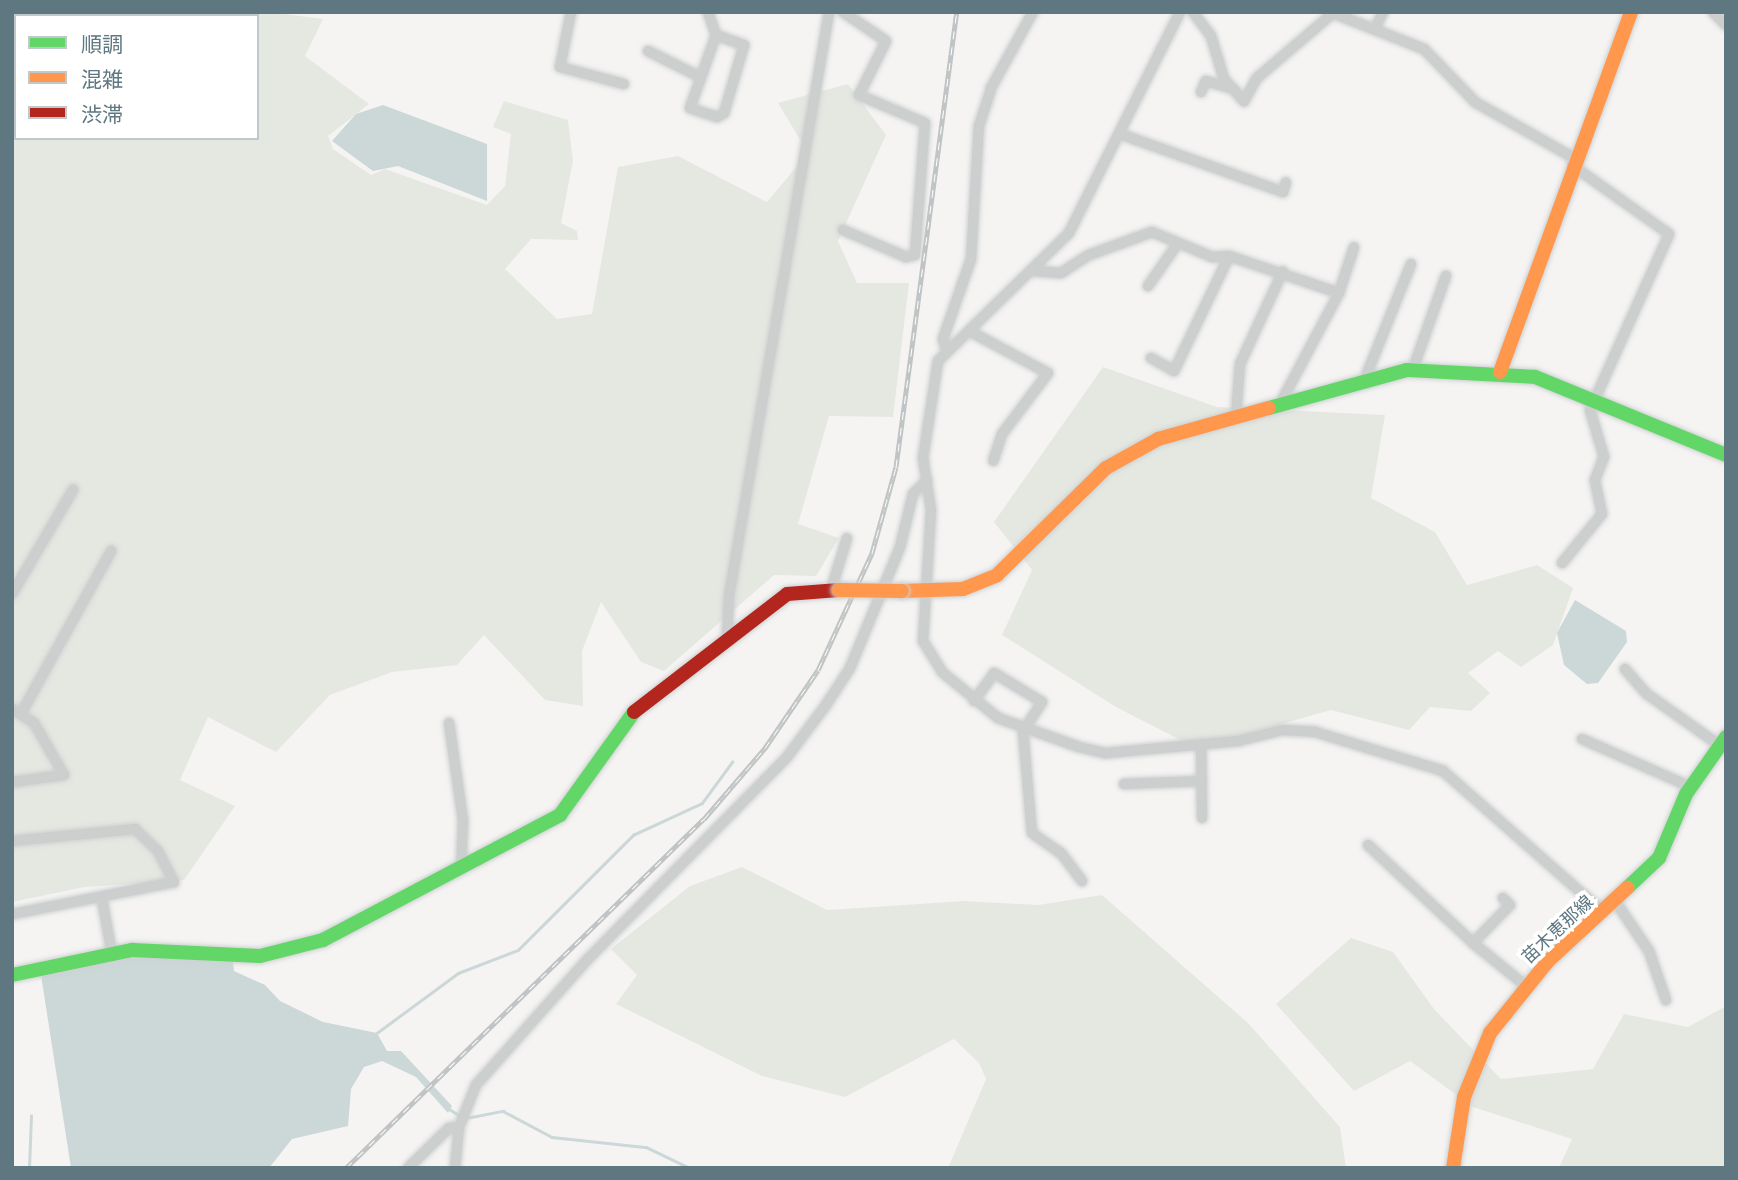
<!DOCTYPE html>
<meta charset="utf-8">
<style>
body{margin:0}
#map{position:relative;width:1738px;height:1180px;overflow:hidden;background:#f5f4f3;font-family:Lato,"Noto Sans JP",sans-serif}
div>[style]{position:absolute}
.green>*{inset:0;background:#e5e8e1}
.water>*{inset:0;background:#ccd7d8}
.stream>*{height:2.5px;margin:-1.25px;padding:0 1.25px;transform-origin:1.25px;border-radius:1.25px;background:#ccd7d8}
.roads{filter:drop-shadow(0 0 2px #ced1d2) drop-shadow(0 0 2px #ced1d2)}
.street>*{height:10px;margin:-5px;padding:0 5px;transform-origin:5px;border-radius:5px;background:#cdcece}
.fast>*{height:14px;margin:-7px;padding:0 7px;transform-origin:7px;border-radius:7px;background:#63d668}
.slow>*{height:14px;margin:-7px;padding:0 7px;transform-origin:7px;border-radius:7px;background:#ff974d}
.jam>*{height:14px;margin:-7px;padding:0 7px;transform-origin:7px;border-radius:7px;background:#b3261e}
.rail>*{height:5px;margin-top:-2.5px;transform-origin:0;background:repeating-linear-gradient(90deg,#fff 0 8px,#c1c4c4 0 16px);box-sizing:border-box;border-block:2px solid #c1c4c4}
.bridges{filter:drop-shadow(0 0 2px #ced1d2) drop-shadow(0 0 2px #ced1d2)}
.slow-bridge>*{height:14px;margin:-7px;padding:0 7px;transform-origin:7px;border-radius:7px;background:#ff974d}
span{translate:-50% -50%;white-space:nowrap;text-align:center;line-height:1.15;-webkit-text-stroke:7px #fff;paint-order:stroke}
.street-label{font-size:18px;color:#5e7780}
.frame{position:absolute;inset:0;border:14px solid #5e7780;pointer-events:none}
.legend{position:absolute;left:14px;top:14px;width:245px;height:126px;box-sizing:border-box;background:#fff;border:2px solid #bfc9cc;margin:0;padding:9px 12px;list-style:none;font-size:21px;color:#5e7780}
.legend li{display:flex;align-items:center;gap:14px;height:35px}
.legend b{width:35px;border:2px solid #bfc9cc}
</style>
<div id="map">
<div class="green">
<i style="clip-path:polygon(evenodd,12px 12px,269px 12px,323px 19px,305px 56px,369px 104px,328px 136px,333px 149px,371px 175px,385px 169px,487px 205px,505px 186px,511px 134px,493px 127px,504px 101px,568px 120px,573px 161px,561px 223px,577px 231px,578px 240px,531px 239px,505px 269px,557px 319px,592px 314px,618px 167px,678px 156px,767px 202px,808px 153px,778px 103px,848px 84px,886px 135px,838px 241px,857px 283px,909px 283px,893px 417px,829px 416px,798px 524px,839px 538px,816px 576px,774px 575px,664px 671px,641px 662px,601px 602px,582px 651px,583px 706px,545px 700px,484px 635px,457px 665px,392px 672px,330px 695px,276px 752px,208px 717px,180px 780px,235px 806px,184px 880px,85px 887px,12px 902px,12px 12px,16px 16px,257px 16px,257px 138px,16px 138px,16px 16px)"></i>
<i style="clip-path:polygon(1103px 367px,1217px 407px,1385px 415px,1371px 498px,1435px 532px,1467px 585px,1537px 565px,1573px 588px,1553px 645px,1521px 667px,1498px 651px,1468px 673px,1490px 693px,1471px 711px,1430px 707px,1409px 730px,1331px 710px,1196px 748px,1116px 707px,1002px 635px,1032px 570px,994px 522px)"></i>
<i style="clip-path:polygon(742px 867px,827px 910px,965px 901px,1038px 905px,1102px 895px,1248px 1023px,1340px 1127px,1346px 1168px,948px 1168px,986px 1079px,979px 1063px,954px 1039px,845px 1097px,762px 1076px,616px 1004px,637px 975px,611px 949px,690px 886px)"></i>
<i style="clip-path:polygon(1351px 938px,1393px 952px,1434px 1009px,1501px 1079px,1593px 1069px,1624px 1014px,1688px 1027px,1726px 1006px,1726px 1168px,1559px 1168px,1572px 1139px,1473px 1107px,1410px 1061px,1354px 1091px,1276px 1004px)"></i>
</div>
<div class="water">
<i style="clip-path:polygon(383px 105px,487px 144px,487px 201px,398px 166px,373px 171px,332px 141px,356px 114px)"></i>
<i style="clip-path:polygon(1575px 600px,1626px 631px,1627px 642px,1598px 683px,1587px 684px,1564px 665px,1557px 633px)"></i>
<i style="clip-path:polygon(129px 956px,233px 962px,234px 971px,265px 985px,280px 1001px,323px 1022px,377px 1033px,387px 1051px,401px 1051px,452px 1106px,448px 1113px,416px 1077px,382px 1061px,364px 1067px,351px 1089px,348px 1126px,292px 1139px,269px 1168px,71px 1168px,41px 975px)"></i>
</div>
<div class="stream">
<i style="left:374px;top:1035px;width:104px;rotate:-36.4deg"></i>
<i style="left:458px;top:973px;width:64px;rotate:-21deg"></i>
<i style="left:518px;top:950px;width:163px;rotate:-45deg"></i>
<i style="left:633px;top:835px;width:76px;rotate:-24.9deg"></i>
<i style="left:702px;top:803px;width:51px;rotate:-53.8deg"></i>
<i style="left:448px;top:1108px;width:14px;rotate:34deg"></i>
<i style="left:466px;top:1118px;width:38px;rotate:-11deg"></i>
<i style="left:503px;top:1111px;width:55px;rotate:28deg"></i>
<i style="left:552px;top:1137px;width:95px;rotate:6.1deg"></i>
<i style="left:646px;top:1147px;width:49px;rotate:25.5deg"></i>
<i style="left:29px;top:1168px;width:52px;rotate:-87.8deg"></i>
</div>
<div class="roads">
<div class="street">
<i style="left:571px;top:12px;width:56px;rotate:101.3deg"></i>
<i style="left:560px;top:67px;width:66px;rotate:14.9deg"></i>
<i style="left:708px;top:12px;width:24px;rotate:71deg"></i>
<i style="left:1180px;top:12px;width:247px;rotate:116.7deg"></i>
<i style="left:1069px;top:233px;width:183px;rotate:135.7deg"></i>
<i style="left:938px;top:361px;width:98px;rotate:98.8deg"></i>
<i style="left:923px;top:458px;width:53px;rotate:81.3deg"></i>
<i style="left:931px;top:510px;width:131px;rotate:93.5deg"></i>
<i style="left:923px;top:641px;width:36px;rotate:58deg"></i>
<i style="left:942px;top:672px;width:72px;rotate:39.4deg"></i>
<i style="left:998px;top:718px;width:86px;rotate:19.7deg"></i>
<i style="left:1079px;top:747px;width:28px;rotate:13deg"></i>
<i style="left:1106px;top:753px;width:133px;rotate:-5.2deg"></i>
<i style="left:1238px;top:741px;width:45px;rotate:-14deg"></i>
<i style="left:1282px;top:730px;width:33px;rotate:3deg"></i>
<i style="left:1315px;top:732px;width:134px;rotate:16.9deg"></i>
<i style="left:1443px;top:771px;width:213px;rotate:41.4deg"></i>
<i style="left:1193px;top:12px;width:30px;rotate:53deg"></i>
<i style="left:1211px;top:36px;width:45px;rotate:73.2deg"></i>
<i style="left:1224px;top:79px;width:30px;rotate:48deg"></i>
<i style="left:1244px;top:101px;width:26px;rotate:-61deg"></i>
<i style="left:1257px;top:78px;width:100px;rotate:-40.5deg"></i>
<i style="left:1333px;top:13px;width:98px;rotate:21.6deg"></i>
<i style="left:1424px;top:49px;width:74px;rotate:46.1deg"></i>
<i style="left:1475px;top:102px;width:114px;rotate:29.5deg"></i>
<i style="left:1713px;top:12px;width:18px;rotate:45deg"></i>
<i style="left:1375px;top:28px;width:18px;rotate:-63deg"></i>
<i style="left:716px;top:35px;width:30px;rotate:20deg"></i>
<i style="left:744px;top:45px;width:71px;rotate:106.4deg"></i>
<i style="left:724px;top:113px;width:8px;rotate:150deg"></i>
<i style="left:717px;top:117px;width:28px;rotate:-162deg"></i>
<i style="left:690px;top:108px;width:77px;rotate:-70.4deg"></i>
<i style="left:648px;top:51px;width:56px;rotate:26.6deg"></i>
<i style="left:1201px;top:92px;width:12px;rotate:-66deg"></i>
<i style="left:1206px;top:81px;width:29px;rotate:16deg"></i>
<i style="left:1120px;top:134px;width:173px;rotate:19.6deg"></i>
<i style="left:1283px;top:192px;width:10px;rotate:-73deg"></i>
<i style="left:843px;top:230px;width:69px;rotate:23.2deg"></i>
<i style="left:906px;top:257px;width:9px;rotate:-13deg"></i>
<i style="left:915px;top:255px;width:132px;rotate:-85.7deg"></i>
<i style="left:925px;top:123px;width:72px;rotate:-157deg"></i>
<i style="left:859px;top:95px;width:60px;rotate:-63.4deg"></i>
<i style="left:886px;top:41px;width:52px;rotate:-146deg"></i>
<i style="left:1033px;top:271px;width:28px;rotate:4deg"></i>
<i style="left:1061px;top:273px;width:33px;rotate:-33deg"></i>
<i style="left:1089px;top:255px;width:67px;rotate:-20.1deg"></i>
<i style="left:1152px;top:232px;width:65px;rotate:22.6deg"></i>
<i style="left:1212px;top:257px;width:17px;rotate:-3deg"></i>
<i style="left:1229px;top:256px;width:116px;rotate:18.6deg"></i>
<i style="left:1339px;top:293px;width:123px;rotate:118deg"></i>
<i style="left:1148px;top:286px;width:52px;rotate:-55.1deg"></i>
<i style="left:1339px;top:293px;width:48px;rotate:-71.9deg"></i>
<i style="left:973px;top:333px;width:85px;rotate:28.1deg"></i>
<i style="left:1048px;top:373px;width:76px;rotate:127deg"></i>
<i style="left:1002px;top:434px;width:28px;rotate:108deg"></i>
<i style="left:947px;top:352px;width:14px;rotate:-107deg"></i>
<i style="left:943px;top:339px;width:85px;rotate:-70.7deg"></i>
<i style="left:971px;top:259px;width:133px;rotate:-86.6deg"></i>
<i style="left:979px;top:126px;width:40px;rotate:-72deg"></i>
<i style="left:991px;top:88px;width:87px;rotate:-61.1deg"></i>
<i style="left:1151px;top:358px;width:26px;rotate:29deg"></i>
<i style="left:1174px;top:371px;width:127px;rotate:-64.4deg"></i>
<i style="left:1413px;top:369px;width:99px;rotate:-70.5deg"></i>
<i style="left:1364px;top:381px;width:126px;rotate:-68.1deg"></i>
<i style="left:1236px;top:416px;width:52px;rotate:-85.6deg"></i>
<i style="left:1240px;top:364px;width:102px;rotate:-65.2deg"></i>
<i style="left:1562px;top:563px;width:63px;rotate:-50.8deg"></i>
<i style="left:1602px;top:514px;width:35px;rotate:-102deg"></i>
<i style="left:1595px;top:480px;width:25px;rotate:-69deg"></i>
<i style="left:1604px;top:457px;width:49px;rotate:-106.6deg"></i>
<i style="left:1590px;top:410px;width:193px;rotate:-65.8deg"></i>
<i style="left:1669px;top:234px;width:119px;rotate:-144.6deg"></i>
<i style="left:831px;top:590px;width:54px;rotate:-72.9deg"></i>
<i style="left:12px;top:594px;width:121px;rotate:-59.6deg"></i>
<i style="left:727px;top:636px;width:40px;rotate:-87.1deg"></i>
<i style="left:729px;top:596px;width:592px;rotate:-80.28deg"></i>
<i style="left:1625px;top:669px;width:33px;rotate:49deg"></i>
<i style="left:1647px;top:694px;width:88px;rotate:35.3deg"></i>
<i style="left:974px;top:701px;width:34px;rotate:-54deg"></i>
<i style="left:994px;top:673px;width:56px;rotate:31.1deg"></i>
<i style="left:1042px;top:702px;width:35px;rotate:123deg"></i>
<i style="left:1023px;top:731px;width:102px;rotate:85deg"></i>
<i style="left:1032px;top:833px;width:35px;rotate:35deg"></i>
<i style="left:1061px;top:853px;width:35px;rotate:53deg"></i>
<i style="left:12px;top:709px;width:26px;rotate:32deg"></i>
<i style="left:34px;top:723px;width:60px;rotate:60deg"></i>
<i style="left:64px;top:775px;width:52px;rotate:172.3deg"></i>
<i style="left:23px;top:710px;width:182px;rotate:-61deg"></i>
<i style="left:449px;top:723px;width:98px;rotate:81.8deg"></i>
<i style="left:463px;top:820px;width:49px;rotate:92.3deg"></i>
<i style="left:1582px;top:739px;width:119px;rotate:23.8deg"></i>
<i style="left:1201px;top:744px;width:74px;rotate:89.2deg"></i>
<i style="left:1124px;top:784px;width:78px;rotate:-2.2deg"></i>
<i style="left:12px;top:841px;width:124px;rotate:-5.6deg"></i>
<i style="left:135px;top:829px;width:32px;rotate:44deg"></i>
<i style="left:158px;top:851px;width:35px;rotate:63deg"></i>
<i style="left:174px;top:882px;width:165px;rotate:168.8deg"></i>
<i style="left:1368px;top:845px;width:144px;rotate:43deg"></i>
<i style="left:1473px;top:943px;width:53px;rotate:-45.8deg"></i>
<i style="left:1510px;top:905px;width:10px;rotate:-135deg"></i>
<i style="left:102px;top:899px;width:56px;rotate:79.7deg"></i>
<i style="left:1615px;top:901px;width:60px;rotate:55.8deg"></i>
<i style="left:1649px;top:951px;width:52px;rotate:70.9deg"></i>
<i style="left:1473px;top:943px;width:68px;rotate:39.1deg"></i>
<i style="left:408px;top:1168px;width:57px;rotate:-44.3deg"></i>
<i style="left:449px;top:1128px;width:10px;rotate:-6deg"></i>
<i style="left:455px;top:1168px;width:41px;rotate:-84.4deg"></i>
<i style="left:459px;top:1127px;width:45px;rotate:-68deg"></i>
<i style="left:476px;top:1085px;width:167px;rotate:-48.4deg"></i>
<i style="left:587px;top:960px;width:285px;rotate:-45.4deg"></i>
<i style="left:787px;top:757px;width:65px;rotate:-53.1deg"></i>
<i style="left:826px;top:705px;width:44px;rotate:-57deg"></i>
<i style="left:850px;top:668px;width:131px;rotate:-67.5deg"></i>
<i style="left:900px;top:547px;width:55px;rotate:-76.2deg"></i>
<i style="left:913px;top:494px;width:20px;rotate:-45deg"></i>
</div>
<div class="fast">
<i style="left:1269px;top:408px;width:143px;rotate:-15.4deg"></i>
<i style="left:1407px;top:370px;width:128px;rotate:3.1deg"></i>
<i style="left:1535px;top:377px;width:206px;rotate:22.2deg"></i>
<i style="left:1627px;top:888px;width:44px;rotate:-43.2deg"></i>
<i style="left:1659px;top:858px;width:69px;rotate:-67.1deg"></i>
<i style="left:1686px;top:794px;width:70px;rotate:-54.9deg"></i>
<i style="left:12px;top:975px;width:123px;rotate:-11.8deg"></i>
<i style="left:132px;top:950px;width:128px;rotate:2.7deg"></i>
<i style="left:260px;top:956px;width:65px;rotate:-14.3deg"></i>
<i style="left:323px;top:940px;width:268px;rotate:-27.8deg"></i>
<i style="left:560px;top:815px;width:127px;rotate:-54.3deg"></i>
</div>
<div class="slow">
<i style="left:1500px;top:372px;width:383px;rotate:-70deg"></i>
<i style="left:902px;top:591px;width:61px;rotate:-1.9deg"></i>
<i style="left:963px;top:589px;width:37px;rotate:-22deg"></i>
<i style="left:997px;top:575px;width:153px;rotate:-44.5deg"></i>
<i style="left:1106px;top:468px;width:60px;rotate:-29.1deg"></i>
<i style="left:1158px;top:439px;width:115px;rotate:-15.6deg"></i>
<i style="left:1453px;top:1168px;width:72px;rotate:-81.2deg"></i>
<i style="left:1464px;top:1097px;width:69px;rotate:-67.9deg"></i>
<i style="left:1490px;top:1033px;width:92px;rotate:-51.1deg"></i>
<i style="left:1548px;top:961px;width:108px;rotate:-42.7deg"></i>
</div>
<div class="jam">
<i style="left:634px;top:712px;width:193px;rotate:-37.6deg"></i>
<i style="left:787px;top:594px;width:52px;rotate:-4.4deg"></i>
</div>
</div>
<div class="rail">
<i style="left:346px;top:1168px;width:500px;rotate:-44.3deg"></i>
<i style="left:704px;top:819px;width:94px;rotate:-49.3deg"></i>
<i style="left:765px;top:748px;width:94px;rotate:-55.8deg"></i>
<i style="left:818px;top:670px;width:129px;rotate:-65.2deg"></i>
<i style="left:872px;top:553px;width:89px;rotate:-74.4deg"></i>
<i style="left:896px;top:467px;width:459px;rotate:-82.4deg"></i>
</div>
<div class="bridges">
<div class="slow-bridge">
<i style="left:839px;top:590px;width:63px;rotate:0.9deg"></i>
</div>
</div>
<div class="street-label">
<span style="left:1557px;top:929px;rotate:-43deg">苗木恵那線</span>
</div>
<div class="frame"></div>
<ul class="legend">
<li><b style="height:9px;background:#63d668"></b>順調</li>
<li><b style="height:9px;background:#ff974d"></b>混雑</li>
<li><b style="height:9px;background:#b3261e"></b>渋滞</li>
</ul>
</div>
